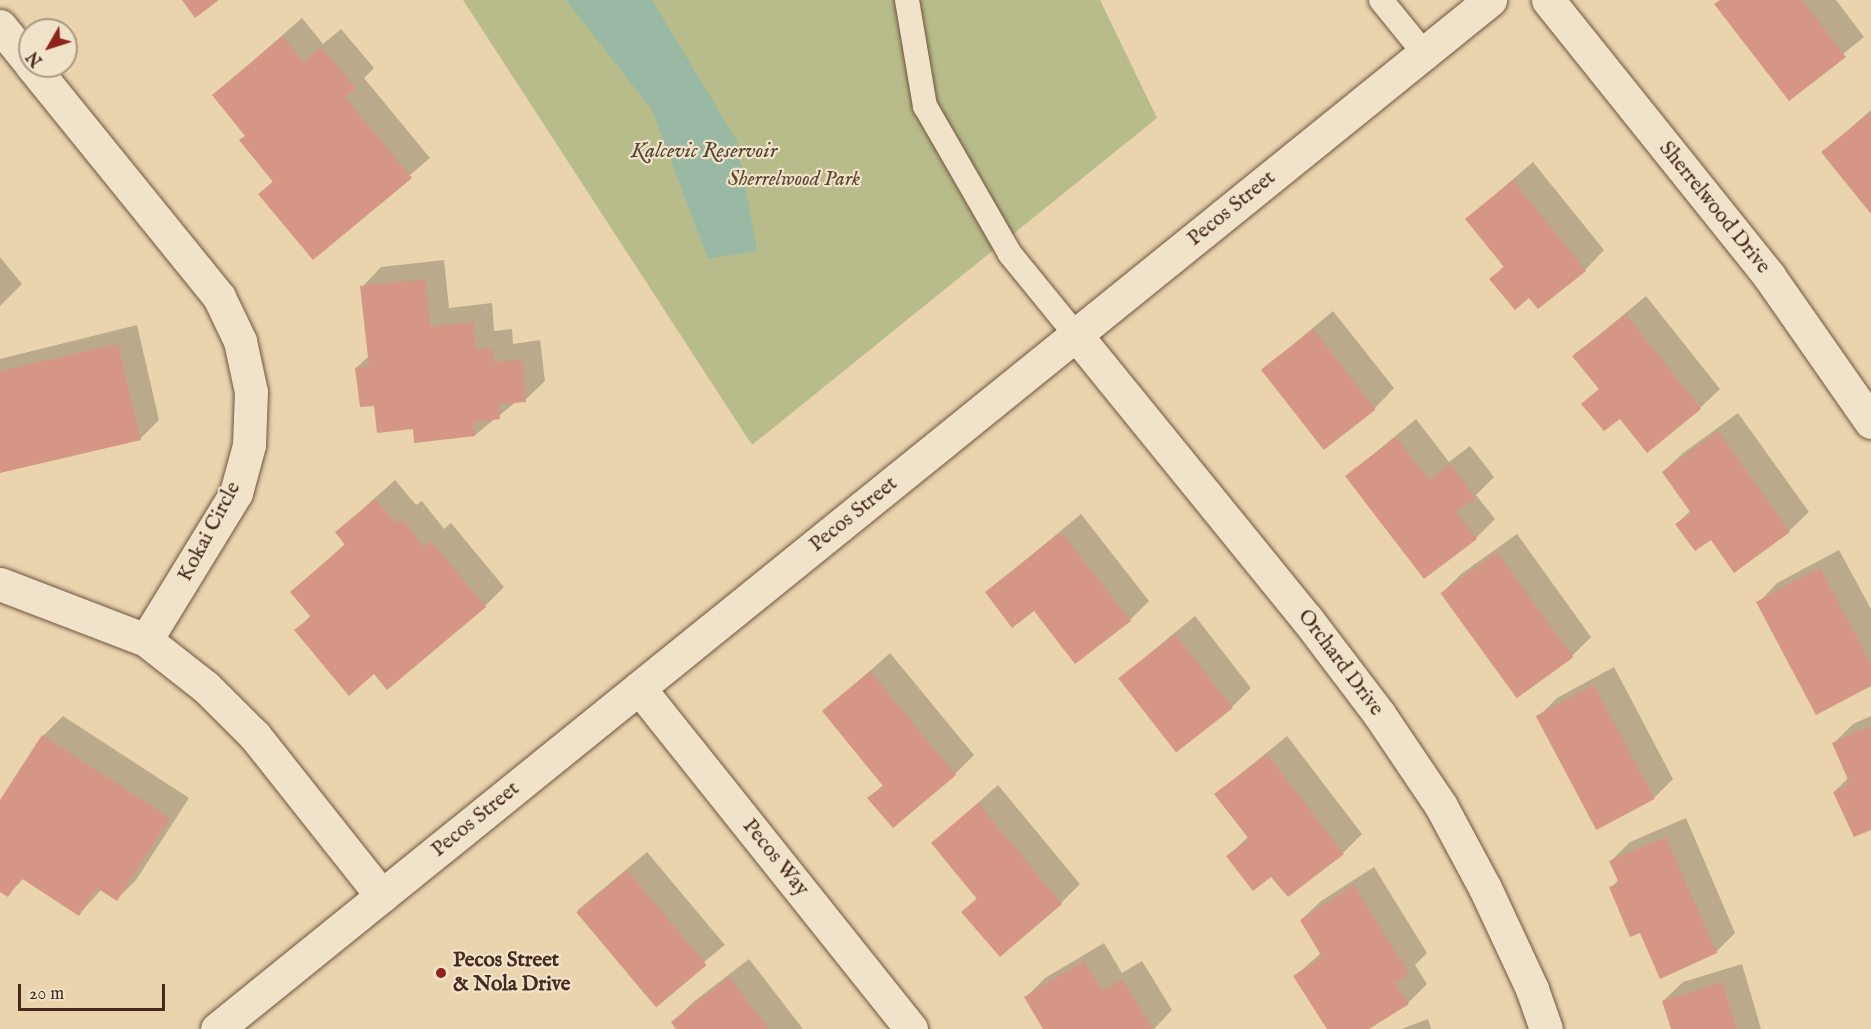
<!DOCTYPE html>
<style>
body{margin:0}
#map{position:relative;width:1871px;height:1029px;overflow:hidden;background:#e9d4ae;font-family:"IM FELL English",serif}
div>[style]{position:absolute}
.green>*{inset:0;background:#b8bc8a}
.water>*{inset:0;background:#99b9a4}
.shadow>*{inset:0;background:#0003;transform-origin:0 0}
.building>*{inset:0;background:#d59686;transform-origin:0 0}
.roads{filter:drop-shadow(0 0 2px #705441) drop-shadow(0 0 2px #705441)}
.service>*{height:24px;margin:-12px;padding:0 12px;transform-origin:12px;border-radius:12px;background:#f1e3ca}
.minor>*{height:33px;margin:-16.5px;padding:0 16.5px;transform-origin:16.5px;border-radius:16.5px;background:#f1e3ca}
.secondary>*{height:33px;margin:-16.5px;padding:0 16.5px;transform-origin:16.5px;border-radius:16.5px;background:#f1e3ca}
.dots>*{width:16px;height:16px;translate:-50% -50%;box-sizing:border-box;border:3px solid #f1e3ca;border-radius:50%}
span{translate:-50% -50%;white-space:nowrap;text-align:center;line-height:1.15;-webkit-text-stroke:4.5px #f1e3ca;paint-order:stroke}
.park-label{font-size:21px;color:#5e4633;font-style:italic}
.street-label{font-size:21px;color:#47291d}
.poi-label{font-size:21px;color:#47291d;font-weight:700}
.left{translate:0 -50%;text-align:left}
.water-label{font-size:22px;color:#574638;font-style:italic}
.north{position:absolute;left:18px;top:18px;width:60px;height:60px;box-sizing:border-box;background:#f1e3ca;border:2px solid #ad9985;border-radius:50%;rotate:231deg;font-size:16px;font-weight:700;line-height:24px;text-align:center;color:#47291d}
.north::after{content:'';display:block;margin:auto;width:21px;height:27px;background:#8f2418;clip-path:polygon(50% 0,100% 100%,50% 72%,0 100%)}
.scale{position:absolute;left:18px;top:984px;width:147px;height:27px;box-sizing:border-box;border:3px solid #47291d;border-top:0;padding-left:8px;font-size:18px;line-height:21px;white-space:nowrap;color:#47291d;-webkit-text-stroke:4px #f1e3ca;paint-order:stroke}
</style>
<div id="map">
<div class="green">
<i style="clip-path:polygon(463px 0,1100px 0,1157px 118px,752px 445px)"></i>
</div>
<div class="water">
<i style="clip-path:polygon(566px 0,652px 0,737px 141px,757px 251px,708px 259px,652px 110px)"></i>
</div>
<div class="shadow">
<i style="clip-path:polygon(1721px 0,1836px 0,1864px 37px,1789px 98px)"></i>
<i style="clip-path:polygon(302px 18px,323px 44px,341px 29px,374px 68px,364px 78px,430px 158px,313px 258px,260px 194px,274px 180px,246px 135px,214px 95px)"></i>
<i style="clip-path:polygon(1871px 110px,1871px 212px,1823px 152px)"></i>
<i style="clip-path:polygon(1533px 162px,1604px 250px,1585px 270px,1491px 279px,1505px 265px,1467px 219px)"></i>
<i style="clip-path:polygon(0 257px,22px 284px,0 306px)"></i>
<i style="clip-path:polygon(444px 260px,449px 308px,492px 303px,494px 331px,512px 329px,513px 344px,540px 340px,545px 381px,525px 400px,517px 401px,475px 435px,414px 427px,376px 404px,356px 368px,370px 355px,362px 287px,381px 267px)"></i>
<i style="clip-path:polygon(1646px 296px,1720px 389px,1700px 408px,1620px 417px,1583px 404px,1600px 388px,1574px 356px)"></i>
<i style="clip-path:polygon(1333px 311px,1394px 388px,1375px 408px,1263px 370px)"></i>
<i style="clip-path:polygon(137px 325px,159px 420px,140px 439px,0 471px,0 359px)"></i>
<i style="clip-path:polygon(1738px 413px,1809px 512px,1789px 531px,1677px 524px,1691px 510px,1663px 472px,1683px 453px)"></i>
<i style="clip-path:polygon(1416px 419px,1449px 462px,1470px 446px,1494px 477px,1476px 495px,1495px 519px,1476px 538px,1347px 476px)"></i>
<i style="clip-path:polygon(395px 480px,416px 505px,422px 501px,444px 529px,451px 523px,504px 587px,485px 606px,375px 672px,296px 631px,311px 615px,292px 592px,346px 543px,337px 532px)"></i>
<i style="clip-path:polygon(1081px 514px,1149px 601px,1130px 620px,1034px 609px,987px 592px)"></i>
<i style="clip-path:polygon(1517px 534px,1591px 637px,1572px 656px,1442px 593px,1461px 574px)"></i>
<i style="clip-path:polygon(1839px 550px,1871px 609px,1871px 684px,1758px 603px,1777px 583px)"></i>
<i style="clip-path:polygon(1195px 616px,1251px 688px,1232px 707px,1120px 678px)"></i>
<i style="clip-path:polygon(890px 653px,974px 755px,955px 774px,869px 799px,884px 784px,824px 712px)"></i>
<i style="clip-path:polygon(1614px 667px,1673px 779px,1654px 798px,1538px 717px,1557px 698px)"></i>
<i style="clip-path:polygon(63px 716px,189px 798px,136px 880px,117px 899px,102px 889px,79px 914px,24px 878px,8px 895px,0 890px,0 802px,43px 736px)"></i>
<i style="clip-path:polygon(1871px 716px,1871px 829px,1834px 792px,1849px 777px,1834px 743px,1853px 724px)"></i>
<i style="clip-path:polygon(1287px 736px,1362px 834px,1343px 853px,1271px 875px,1228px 856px,1249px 836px,1216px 794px)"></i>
<i style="clip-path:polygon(998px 785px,1080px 884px,1061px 903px,963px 912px,978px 897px,933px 843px)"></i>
<i style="clip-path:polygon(1686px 818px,1735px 933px,1716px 952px,1641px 931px,1611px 888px,1619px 879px,1611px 861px,1630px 842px)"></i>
<i style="left:647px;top:852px;width:121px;height:91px;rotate:50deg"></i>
<i style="clip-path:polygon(1374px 867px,1427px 953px,1415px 965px,1427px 984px,1408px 1003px,1366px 1029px,1329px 1029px,1295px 976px,1321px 953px,1301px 920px,1321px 901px)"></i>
<i style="clip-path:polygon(1104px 943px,1122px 973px,1142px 961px,1172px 1010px,1154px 1029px,1045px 1029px,1026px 997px,1045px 978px)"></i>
<i style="clip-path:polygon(749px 959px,803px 1029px,678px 1029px,673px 1022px,692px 1003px)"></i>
<i style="clip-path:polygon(1742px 964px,1761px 1029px,1672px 1029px,1663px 1001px,1683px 982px)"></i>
<i style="clip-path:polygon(1428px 1019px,1431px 1029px,1401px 1029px)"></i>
</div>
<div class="building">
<i style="clip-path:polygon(182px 0,219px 0,195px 18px)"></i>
<i style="clip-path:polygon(1720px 0,1802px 0,1846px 57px,1789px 101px,1714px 4px)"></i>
<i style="clip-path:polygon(283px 36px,303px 62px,321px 47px,356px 88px,345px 97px,412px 178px,313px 260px,258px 194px,273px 182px,239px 140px,245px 136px,212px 95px)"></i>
<i style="clip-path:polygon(1871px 112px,1871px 214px,1821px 152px)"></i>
<i style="clip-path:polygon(1513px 180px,1586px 271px,1538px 309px,1529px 298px,1515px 310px,1489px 279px,1504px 267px,1465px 219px)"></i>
<i style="clip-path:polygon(425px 279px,430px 326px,473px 322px,476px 350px,493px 348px,494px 362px,522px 359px,526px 402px,499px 404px,500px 419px,474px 422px,475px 436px,414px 443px,413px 429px,377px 433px,374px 406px,360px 407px,355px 368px,369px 366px,360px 286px)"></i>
<i style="clip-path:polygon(1626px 314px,1701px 409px,1647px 453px,1620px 419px,1604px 431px,1581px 404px,1599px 389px,1572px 356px)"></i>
<i style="left:1313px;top:329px;width:102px;height:66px;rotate:52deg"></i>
<i style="clip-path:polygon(118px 344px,141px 440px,0 473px,0 371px)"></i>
<i style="clip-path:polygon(1718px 431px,1790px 532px,1734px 573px,1711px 540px,1695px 551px,1675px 524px,1691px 513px,1662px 472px)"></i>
<i style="clip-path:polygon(1396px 437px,1429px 480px,1450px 464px,1476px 498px,1456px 512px,1477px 539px,1424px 579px,1345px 476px)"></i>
<i style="clip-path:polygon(375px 499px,396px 523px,402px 519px,424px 547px,431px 541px,486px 607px,387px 690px,374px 674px,349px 696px,294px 630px,311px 617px,290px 592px,345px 545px,335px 532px)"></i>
<i style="clip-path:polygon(1061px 532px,1131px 621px,1075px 664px,1034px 611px,1012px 628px,985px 592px)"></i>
<i style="left:1497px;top:552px;width:130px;height:70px;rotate:54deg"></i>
<i style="clip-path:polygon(1820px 568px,1871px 664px,1871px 686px,1816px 715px,1756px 602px)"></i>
<i style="left:1175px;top:634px;width:94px;height:72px;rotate:52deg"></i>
<i style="clip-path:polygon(870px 671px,956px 775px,893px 828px,867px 798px,883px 786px,822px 711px)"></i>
<i style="left:1594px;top:685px;width:129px;height:66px;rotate:62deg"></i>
<i style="clip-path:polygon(1871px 726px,1871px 830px,1854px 837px,1833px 792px,1850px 784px,1832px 743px)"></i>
<i style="clip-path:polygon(42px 735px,170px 818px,117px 901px,97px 888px,79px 916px,21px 878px,8px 897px,0 892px,0 800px)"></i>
<i style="clip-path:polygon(1267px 754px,1344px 854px,1288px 897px,1271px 877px,1253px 891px,1226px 856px,1249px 839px,1214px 794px)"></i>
<i style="clip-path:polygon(978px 803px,1062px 904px,1000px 957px,961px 912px,977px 899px,931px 843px)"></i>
<i style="clip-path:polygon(1666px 837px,1717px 953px,1660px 979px,1640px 933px,1630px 937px,1609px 887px,1619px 883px,1609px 861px)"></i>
<i style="left:627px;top:870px;width:124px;height:66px;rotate:50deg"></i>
<i style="clip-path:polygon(1354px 885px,1409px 974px,1395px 983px,1409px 1004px,1369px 1029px,1327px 1029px,1293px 976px,1322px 957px,1300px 920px)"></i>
<i style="clip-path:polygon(1084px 961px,1102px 991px,1122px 979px,1153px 1029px,1043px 1029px,1024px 997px)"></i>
<i style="clip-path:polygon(729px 977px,769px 1029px,676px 1029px,671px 1022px)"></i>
<i style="clip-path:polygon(1722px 982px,1737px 1029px,1671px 1029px,1662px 1001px)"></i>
</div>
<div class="roads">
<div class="service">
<i style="left:907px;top:0;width:108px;rotate:80.4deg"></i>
<i style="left:925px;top:106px;width:171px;rotate:60.1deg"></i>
<i style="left:1010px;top:254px;width:104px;rotate:50.8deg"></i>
<i style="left:1381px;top:0;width:68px;rotate:50.9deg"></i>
</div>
<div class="minor">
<i style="left:1548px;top:0;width:354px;rotate:51.3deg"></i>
<i style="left:1769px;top:276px;width:178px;rotate:55.1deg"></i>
<i style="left:0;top:26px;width:48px;rotate:51deg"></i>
<i style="left:32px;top:66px;width:297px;rotate:51deg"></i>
<i style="left:219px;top:297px;width:49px;rotate:64.5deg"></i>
<i style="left:240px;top:341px;width:52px;rotate:77.8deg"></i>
<i style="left:251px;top:392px;width:53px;rotate:92.2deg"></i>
<i style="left:249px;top:445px;width:50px;rotate:105.2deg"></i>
<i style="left:236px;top:493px;width:172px;rotate:121.5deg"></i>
<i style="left:1076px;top:335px;width:366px;rotate:50.9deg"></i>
<i style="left:1307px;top:619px;width:119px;rotate:52.8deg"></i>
<i style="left:1379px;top:714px;width:111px;rotate:56deg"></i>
<i style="left:1441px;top:806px;width:93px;rotate:61.8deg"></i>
<i style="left:1485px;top:888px;width:111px;rotate:65deg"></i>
<i style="left:1532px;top:989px;width:42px;rotate:70.7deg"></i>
<i style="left:0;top:584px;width:156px;rotate:21deg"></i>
<i style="left:146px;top:640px;width:76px;rotate:38.1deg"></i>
<i style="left:206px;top:687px;width:69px;rotate:45deg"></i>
<i style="left:255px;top:736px;width:204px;rotate:51.6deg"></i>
<i style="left:639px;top:688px;width:436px;rotate:51.4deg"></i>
</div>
<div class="secondary">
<i style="left:217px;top:1029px;width:1637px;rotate:-38.95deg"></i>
</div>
</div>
<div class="dots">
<i style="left:441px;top:973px;background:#8f2418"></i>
</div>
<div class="park-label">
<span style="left:794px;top:180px">Sherrelwood Park</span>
</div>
<div class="street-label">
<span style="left:1714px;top:208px;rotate:51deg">Sherrelwood Drive</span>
<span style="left:1232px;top:209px;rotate:-39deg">Pecos Street</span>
<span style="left:854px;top:515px;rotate:-39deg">Pecos Street</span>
<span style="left:210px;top:532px;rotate:-62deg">Kokai Circle</span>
<span style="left:1340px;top:663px;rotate:53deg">Orchard Drive</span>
<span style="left:476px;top:820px;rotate:-39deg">Pecos Street</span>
<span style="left:775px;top:858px;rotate:51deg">Pecos Way</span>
</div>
<div class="poi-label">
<span class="left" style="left:453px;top:973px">Pecos Street<br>&amp; Nola Drive</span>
</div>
<div class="water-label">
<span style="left:704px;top:152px">Kalcevic Reservoir</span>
</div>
<div class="north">N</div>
<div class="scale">20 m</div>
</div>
